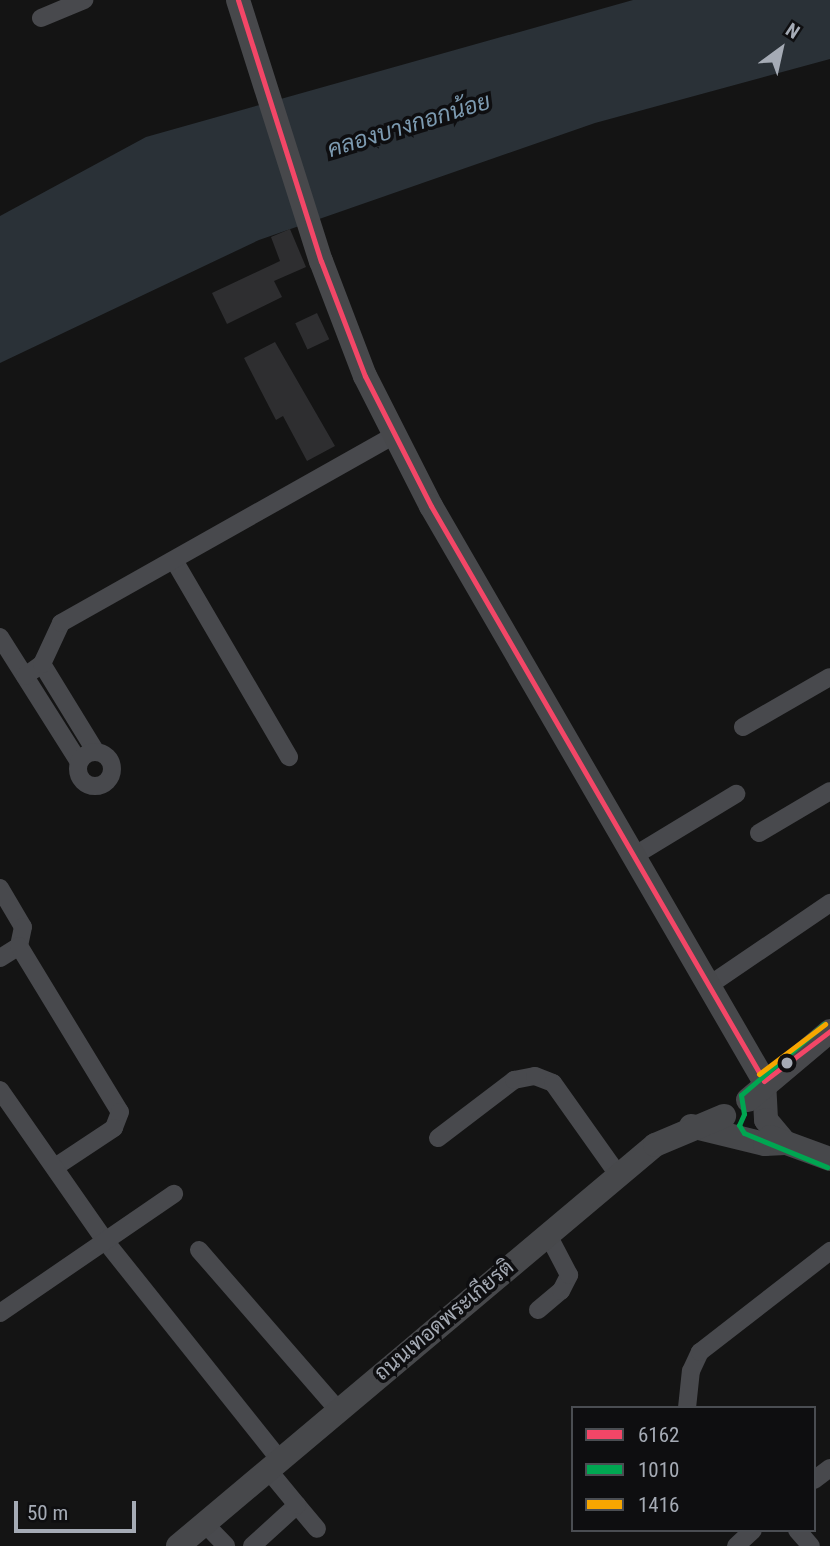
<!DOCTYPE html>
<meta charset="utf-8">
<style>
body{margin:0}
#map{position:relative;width:830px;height:1546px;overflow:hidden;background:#141414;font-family:"Roboto Condensed",Sarabun,sans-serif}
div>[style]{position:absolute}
.water>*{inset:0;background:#2a3137}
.building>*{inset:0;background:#2e2e30;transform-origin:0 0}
.street>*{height:18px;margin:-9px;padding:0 9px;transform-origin:9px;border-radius:9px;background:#48494d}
.street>.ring{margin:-9px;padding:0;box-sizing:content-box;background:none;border:18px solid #48494d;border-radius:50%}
.secondary>*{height:24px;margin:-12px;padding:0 12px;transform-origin:12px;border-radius:12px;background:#47484b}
.bus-1>*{height:5px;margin:-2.5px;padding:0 2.5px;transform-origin:2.5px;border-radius:2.5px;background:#f34667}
.bus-2>*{height:5px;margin:-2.5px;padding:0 2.5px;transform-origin:2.5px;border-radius:2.5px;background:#00a651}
.bus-3>*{height:5px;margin:-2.5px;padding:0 2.5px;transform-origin:2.5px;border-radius:2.5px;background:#f7a600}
.dots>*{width:19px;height:19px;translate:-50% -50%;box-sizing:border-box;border:4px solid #0e0e10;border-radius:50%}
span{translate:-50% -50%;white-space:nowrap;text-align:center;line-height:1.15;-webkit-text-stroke:7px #0e0e10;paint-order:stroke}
.street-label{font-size:21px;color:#a5abb5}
.water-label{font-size:23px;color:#7c9ab0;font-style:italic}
.legend{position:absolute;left:571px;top:1406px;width:245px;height:126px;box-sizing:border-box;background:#0e0e10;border:2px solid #4a4d52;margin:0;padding:9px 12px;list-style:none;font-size:21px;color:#a5abb5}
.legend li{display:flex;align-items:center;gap:14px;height:35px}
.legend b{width:35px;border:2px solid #4a4d52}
.north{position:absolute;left:746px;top:14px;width:70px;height:70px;-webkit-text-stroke:5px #0e0e10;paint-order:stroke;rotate:33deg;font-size:19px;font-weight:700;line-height:28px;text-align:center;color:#a5abb5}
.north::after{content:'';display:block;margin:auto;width:24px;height:32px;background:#a5abb5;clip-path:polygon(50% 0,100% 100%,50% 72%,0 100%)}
.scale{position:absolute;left:14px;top:1501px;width:122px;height:32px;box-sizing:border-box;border:4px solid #a5abb5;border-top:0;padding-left:9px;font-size:21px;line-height:24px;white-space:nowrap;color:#a5abb5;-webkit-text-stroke:5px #0e0e10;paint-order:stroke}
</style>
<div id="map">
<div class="water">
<i style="clip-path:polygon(633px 0,830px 0,830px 59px,595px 123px,259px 240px,0 363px,0 216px,146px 137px)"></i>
</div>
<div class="building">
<i style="clip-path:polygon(290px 229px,306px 267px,274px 281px,282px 297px,227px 324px,212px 293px,280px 261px,271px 237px)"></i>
<i style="left:317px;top:313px;width:29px;height:24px;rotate:65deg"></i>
<i style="clip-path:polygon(275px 342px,335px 446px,307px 461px,283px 416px,276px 420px,244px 358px)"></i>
</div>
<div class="street">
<i style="left:41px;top:18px;width:47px;rotate:-22.7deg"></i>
<i style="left:175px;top:562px;width:226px;rotate:59.7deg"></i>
<i style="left:0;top:637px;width:148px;rotate:57.7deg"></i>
<i style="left:42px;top:664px;width:103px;rotate:58.5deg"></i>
<i style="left:25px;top:676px;width:21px;rotate:-35deg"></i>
<i style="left:42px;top:664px;width:45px;rotate:-65.1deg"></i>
<i style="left:61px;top:623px;width:383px;rotate:-29.4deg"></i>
<i style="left:743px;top:727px;width:100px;rotate:-29.9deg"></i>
<i class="ring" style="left:78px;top:752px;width:16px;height:16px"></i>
<i style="left:759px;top:833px;width:82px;rotate:-30.6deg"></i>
<i style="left:632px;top:857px;width:122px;rotate:-31.2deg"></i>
<i style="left:0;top:888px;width:45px;rotate:59.5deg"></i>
<i style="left:23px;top:927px;width:19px;rotate:102deg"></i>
<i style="left:0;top:958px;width:22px;rotate:-32deg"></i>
<i style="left:19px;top:946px;width:194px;rotate:58.7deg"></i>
<i style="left:120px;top:1112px;width:17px;rotate:111deg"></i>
<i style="left:114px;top:1128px;width:71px;rotate:146.5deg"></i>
<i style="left:708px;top:986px;width:148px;rotate:-34.2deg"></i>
<i style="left:0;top:1090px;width:185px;rotate:55.1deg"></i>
<i style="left:106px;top:1242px;width:280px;rotate:51.4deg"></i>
<i style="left:438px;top:1138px;width:96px;rotate:-37.3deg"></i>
<i style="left:514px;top:1080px;width:21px;rotate:-11deg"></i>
<i style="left:535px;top:1076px;width:19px;rotate:21deg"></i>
<i style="left:553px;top:1083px;width:114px;rotate:54.6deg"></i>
<i style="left:199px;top:1250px;width:213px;rotate:49deg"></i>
<i style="left:538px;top:1310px;width:30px;rotate:-40deg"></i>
<i style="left:561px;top:1291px;width:18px;rotate:-63deg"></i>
<i style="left:569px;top:1275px;width:47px;rotate:-117.6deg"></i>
<i style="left:0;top:1313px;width:211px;rotate:-34.4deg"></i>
<i style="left:687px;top:1408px;width:37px;rotate:-84deg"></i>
<i style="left:691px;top:1371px;width:21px;rotate:-65deg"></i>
<i style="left:700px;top:1352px;width:165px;rotate:-37.8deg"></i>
<i style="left:814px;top:1480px;width:20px;rotate:-37deg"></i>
<i style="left:297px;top:1505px;width:31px;rotate:50deg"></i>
<i style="left:206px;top:1525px;width:29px;rotate:46deg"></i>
<i style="left:797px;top:1530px;width:21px;rotate:49deg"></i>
<i style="left:252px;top:1546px;width:61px;rotate:-42.3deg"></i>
<i style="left:297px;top:1505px;width:44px;rotate:-129.5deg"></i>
<i style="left:736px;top:1546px;width:23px;rotate:-43deg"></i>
</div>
<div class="secondary">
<i style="left:238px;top:0;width:274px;rotate:72.4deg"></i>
<i style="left:321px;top:261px;width:123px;rotate:69.1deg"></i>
<i style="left:365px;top:376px;width:146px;rotate:63.1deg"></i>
<i style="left:431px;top:506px;width:664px;rotate:59.92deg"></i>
<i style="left:764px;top:1081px;width:39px;rotate:87deg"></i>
<i style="left:766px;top:1120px;width:30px;rotate:50deg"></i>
<i style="left:748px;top:1100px;width:107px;rotate:-40.1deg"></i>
<i style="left:691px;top:1126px;width:76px;rotate:13.7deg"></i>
<i style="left:765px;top:1144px;width:20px;rotate:-3deg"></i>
<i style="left:770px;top:1137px;width:64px;rotate:20.1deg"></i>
<i style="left:178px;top:1546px;width:623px;rotate:-40.05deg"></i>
<i style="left:655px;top:1145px;width:75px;rotate:-22.8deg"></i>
</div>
<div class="bus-1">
<i style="left:238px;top:0;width:274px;rotate:72.4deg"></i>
<i style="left:321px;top:261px;width:123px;rotate:69.1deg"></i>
<i style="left:365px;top:376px;width:146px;rotate:63.1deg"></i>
<i style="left:431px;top:506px;width:664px;rotate:59.92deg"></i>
<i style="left:764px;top:1081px;width:83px;rotate:-37.1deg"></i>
</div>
<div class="bus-2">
<i style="left:824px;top:1024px;width:109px;rotate:139.5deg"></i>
<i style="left:741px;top:1095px;width:19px;rotate:81deg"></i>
<i style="left:744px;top:1114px;width:12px;rotate:114deg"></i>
<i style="left:739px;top:1125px;width:9px;rotate:58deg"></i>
<i style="left:744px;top:1133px;width:90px;rotate:22.3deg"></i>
</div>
<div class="bus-3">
<i style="left:759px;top:1074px;width:83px;rotate:-37.1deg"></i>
</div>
<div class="dots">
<i style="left:787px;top:1063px;background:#a5abb5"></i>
</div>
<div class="street-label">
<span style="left:444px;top:1320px;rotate:-40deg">ถนนเทอดพระเกียรติ</span>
</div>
<div class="water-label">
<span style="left:409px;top:126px;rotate:-17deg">คลองบางกอกน้อย</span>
</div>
<ul class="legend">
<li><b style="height:9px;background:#f34667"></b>6162</li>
<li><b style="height:9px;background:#00a651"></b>1010</li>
<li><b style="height:9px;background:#f7a600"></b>1416</li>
</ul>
<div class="north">N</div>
<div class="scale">50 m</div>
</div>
